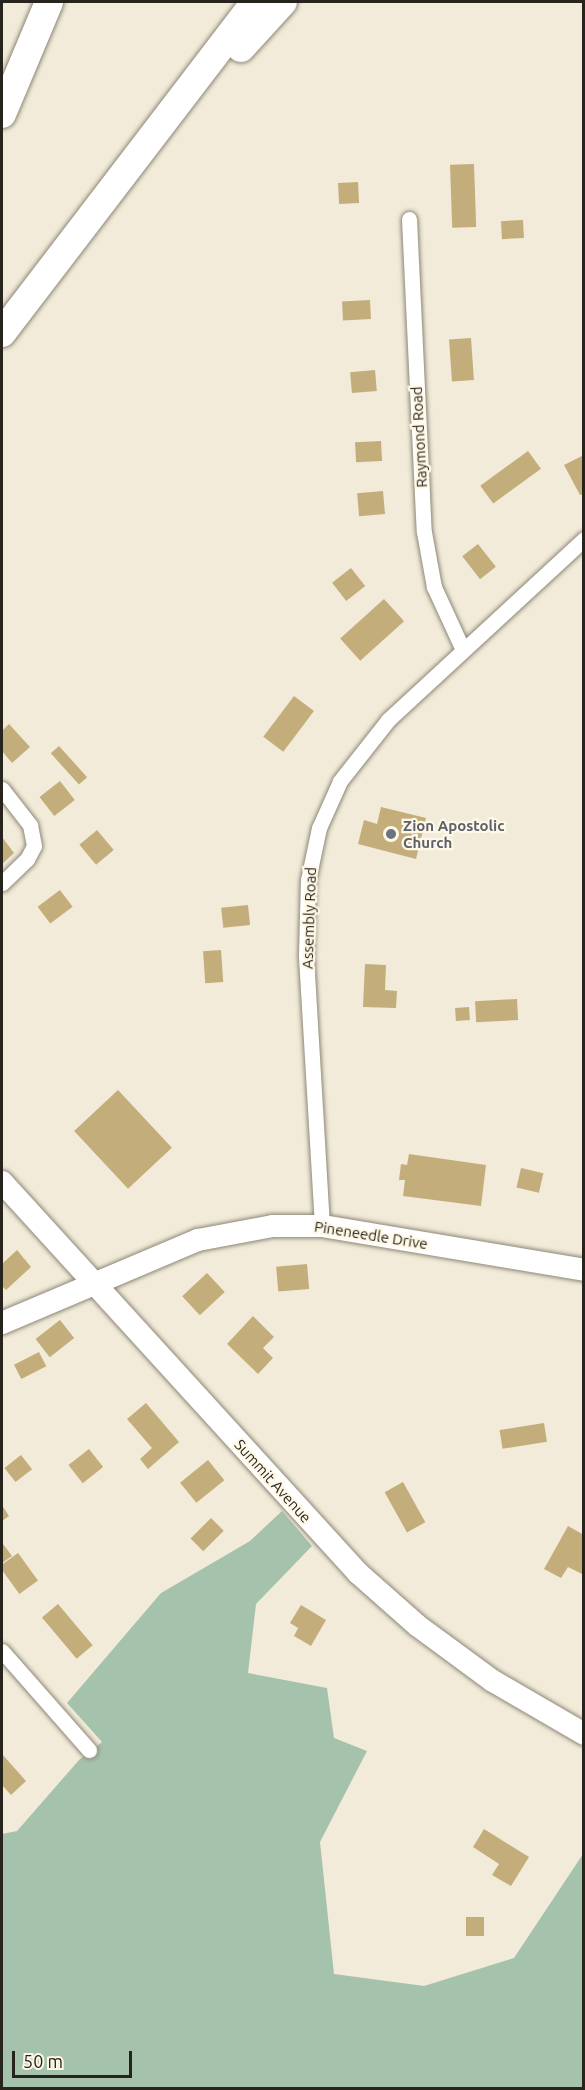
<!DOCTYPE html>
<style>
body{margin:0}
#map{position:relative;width:585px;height:2090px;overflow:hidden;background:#f2ebd9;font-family:Ubuntu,sans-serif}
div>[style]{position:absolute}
.green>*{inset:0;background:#a5c2ac}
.building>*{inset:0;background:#c3ae7b;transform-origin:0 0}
.roads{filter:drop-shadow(0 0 2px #8d8777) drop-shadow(0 0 2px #8d8777)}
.street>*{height:15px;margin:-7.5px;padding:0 7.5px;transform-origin:7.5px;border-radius:7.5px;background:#fff}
.secondary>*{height:22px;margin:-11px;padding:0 11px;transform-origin:11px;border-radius:11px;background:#fff}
.highway>*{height:28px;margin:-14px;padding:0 14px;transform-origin:14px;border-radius:14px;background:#fff}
.dots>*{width:16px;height:16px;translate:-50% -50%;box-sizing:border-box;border:3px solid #fff8e6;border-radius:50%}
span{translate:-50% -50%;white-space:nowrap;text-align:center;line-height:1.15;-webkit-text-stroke:4.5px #fff8e6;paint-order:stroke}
.street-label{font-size:15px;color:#26241d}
.worship-label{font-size:15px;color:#5b616d;font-weight:700}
.left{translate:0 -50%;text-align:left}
.frame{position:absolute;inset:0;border:3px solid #26241d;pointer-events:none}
.scale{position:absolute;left:12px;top:2051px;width:120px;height:27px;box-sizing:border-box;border:3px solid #26241d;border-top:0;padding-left:8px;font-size:18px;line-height:21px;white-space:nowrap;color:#26241d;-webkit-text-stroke:4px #fff8e6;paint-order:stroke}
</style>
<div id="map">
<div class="green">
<i style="clip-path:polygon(282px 1511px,312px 1546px,256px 1604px,248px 1673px,327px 1688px,334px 1738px,367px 1751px,320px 1842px,334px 1974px,424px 1986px,514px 1958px,583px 1854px,583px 2088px,2px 2088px,2px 1834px,17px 1831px,79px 1760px,102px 1742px,67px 1703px,161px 1593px,250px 1541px)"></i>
</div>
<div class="building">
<i style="left:474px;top:164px;width:63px;height:24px;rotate:88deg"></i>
<i style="left:358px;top:182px;width:21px;height:20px;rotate:87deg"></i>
<i style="left:523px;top:220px;width:18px;height:22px;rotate:87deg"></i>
<i style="left:370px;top:300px;width:19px;height:28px;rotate:87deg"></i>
<i style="left:471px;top:338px;width:42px;height:22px;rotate:86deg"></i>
<i style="left:375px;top:370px;width:21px;height:25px;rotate:85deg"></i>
<i style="left:381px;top:441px;width:20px;height:26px;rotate:87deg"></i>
<i style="left:528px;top:451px;width:22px;height:59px;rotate:54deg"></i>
<i style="clip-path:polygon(584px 455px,584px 494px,580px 495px,564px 465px)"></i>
<i style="left:383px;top:491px;width:23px;height:26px;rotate:85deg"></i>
<i style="left:478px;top:544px;width:29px;height:20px;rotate:52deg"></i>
<i style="left:351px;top:568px;width:23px;height:24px;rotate:52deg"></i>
<i style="left:384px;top:599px;width:30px;height:59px;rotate:48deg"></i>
<i style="left:294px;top:696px;width:25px;height:51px;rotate:37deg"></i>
<i style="clip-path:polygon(9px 724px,30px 747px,12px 763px,2px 751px,2px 731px)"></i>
<i style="left:59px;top:746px;width:42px;height:11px;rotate:48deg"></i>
<i style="left:60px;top:781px;width:24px;height:26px;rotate:52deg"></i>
<i style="clip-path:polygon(381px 807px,426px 818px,416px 859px,358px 844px,364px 820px,377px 824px)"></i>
<i style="left:97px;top:830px;width:26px;height:23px;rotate:50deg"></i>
<i style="clip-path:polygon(2px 837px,14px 853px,2px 864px)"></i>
<i style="left:60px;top:890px;width:21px;height:28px;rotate:53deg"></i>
<i style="left:248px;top:905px;width:20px;height:27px;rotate:84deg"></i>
<i style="left:221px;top:950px;width:32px;height:18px;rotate:86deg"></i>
<i style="clip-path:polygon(365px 964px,386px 965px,385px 990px,397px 991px,396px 1008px,363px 1007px)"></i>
<i style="left:517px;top:999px;width:21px;height:42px;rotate:87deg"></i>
<i style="left:469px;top:1007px;width:13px;height:14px;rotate:86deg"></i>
<i style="left:118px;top:1090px;width:79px;height:60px;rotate:47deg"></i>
<i style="clip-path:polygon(409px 1154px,486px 1165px,481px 1206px,403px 1196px,405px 1180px,399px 1180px,401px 1164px,407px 1165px)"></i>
<i style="left:521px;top:1168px;width:23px;height:20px;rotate:13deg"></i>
<i style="clip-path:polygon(17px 1250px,31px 1267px,6px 1290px,2px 1286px,2px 1264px)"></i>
<i style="left:307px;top:1264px;width:25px;height:31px;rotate:85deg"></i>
<i style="left:207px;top:1273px;width:26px;height:34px;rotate:47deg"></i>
<i style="clip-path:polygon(253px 1316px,274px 1337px,263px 1348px,273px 1358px,258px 1374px,227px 1344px)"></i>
<i style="left:60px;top:1320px;width:23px;height:31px;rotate:52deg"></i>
<i style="left:39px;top:1352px;width:16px;height:28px;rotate:63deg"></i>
<i style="clip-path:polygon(146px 1403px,179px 1442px,148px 1469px,140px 1459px,152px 1448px,127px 1419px)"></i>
<i style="left:544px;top:1423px;width:19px;height:45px;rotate:81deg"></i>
<i style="left:89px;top:1449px;width:23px;height:26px;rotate:52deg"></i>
<i style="left:21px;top:1455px;width:18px;height:21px;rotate:52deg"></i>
<i style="left:208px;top:1460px;width:26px;height:36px;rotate:51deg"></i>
<i style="left:403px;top:1482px;width:46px;height:21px;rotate:61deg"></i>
<i style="clip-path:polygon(2px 1505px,9px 1516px,2px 1521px)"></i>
<i style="left:211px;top:1518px;width:18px;height:29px;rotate:45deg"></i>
<i style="clip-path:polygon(568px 1526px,584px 1535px,584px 1575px,568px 1567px,561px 1578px,544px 1569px)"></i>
<i style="clip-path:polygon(3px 1544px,12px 1556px,2px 1563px,2px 1545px)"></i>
<i style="left:18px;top:1553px;width:34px;height:23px;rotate:54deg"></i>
<i style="left:58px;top:1604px;width:54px;height:21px;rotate:50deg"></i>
<i style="clip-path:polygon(301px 1605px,326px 1620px,311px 1646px,294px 1636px,298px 1628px,290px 1623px)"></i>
<i style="clip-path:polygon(2px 1754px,26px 1781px,11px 1795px,2px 1785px)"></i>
<i style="clip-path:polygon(484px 1829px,529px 1857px,511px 1886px,492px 1875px,499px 1864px,473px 1847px)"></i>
<i style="left:466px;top:1917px;width:18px;height:19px"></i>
</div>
<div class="roads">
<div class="street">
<i style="left:409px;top:219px;width:313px;rotate:87.3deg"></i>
<i style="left:424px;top:532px;width:56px;rotate:79.7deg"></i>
<i style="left:434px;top:587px;width:67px;rotate:65.3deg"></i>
<i style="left:2px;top:789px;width:46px;rotate:52.1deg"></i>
<i style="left:30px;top:825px;width:21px;rotate:79deg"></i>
<i style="left:34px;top:846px;width:15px;rotate:118deg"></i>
<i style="left:27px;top:859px;width:35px;rotate:136deg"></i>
<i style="left:322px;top:1226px;width:272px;rotate:-93.4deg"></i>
<i style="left:306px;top:954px;width:74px;rotate:-88.5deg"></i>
<i style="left:308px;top:880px;width:53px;rotate:-78.1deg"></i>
<i style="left:319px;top:828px;width:51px;rotate:-65.9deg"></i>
<i style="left:340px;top:781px;width:78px;rotate:-51.8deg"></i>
<i style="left:388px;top:720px;width:267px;rotate:-42.7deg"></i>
<i style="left:2px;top:1651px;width:132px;rotate:48.7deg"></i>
</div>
<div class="secondary">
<i style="left:2px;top:1182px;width:529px;rotate:47.68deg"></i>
<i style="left:358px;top:1573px;width:80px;rotate:41.5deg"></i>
<i style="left:418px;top:1626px;width:93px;rotate:36.3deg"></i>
<i style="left:493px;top:1681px;width:105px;rotate:30.2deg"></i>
<i style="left:2px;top:1323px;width:213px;rotate:-23deg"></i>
<i style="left:198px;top:1240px;width:76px;rotate:-10.6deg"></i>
<i style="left:273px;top:1226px;width:49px"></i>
<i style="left:322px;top:1226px;width:266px;rotate:9.5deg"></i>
</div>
<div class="highway">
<i style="left:241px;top:48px;width:62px;rotate:-47.6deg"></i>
<i style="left:2px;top:114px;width:121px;rotate:-67.2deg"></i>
<i style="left:2px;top:333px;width:417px;rotate:-52.6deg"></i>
</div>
</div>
<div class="dots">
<i style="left:391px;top:834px;background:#6b7280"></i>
</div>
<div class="street-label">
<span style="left:419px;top:437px;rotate:-93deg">Raymond Road</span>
<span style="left:309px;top:918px;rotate:-88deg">Assembly Road</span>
<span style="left:371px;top:1235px;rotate:9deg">Pineneedle Drive</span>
<span style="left:273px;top:1481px;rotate:48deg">Summit Avenue</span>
</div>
<div class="worship-label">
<span class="left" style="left:403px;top:834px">Zion Apostolic<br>Church</span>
</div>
<div class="frame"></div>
<div class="scale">50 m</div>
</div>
